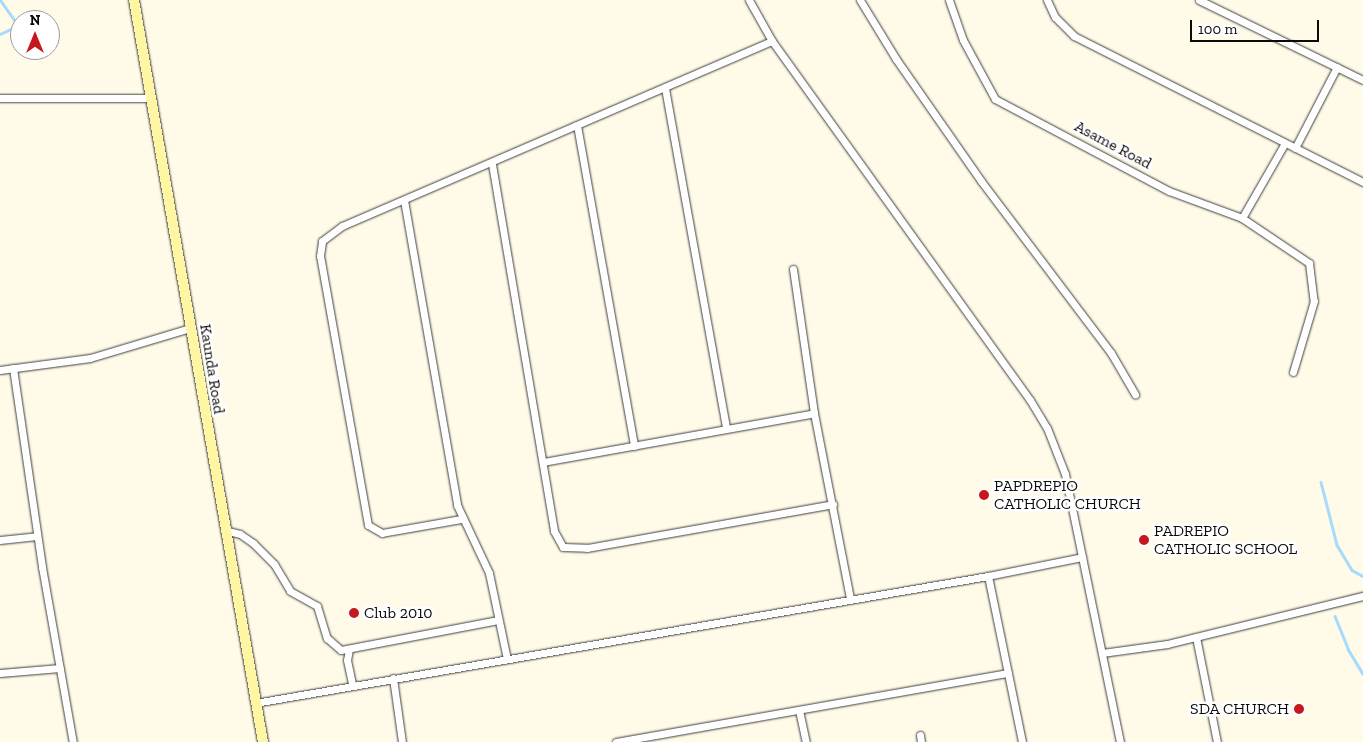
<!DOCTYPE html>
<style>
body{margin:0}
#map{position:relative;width:1363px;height:742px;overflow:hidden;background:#fffbe8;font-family:"Zilla Slab",serif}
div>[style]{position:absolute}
.stream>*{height:2.5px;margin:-1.25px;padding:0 1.25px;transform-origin:1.25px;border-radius:1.25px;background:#a7dbfc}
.roads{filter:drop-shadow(0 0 1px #3d3d3d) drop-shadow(0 0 1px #3d3d3d)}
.street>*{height:7px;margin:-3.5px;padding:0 3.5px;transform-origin:3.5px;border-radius:3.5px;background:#fff}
.secondary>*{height:10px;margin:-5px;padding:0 5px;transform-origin:5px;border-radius:5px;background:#fff6a3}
.dots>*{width:14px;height:14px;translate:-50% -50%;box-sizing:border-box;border:2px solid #fff;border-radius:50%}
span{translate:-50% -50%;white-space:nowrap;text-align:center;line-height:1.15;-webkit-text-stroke:5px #fff;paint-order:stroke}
.street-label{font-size:16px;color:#0a0a0a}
.poi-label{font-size:16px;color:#0a0a0a}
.left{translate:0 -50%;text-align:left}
.right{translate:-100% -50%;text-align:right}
.north{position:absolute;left:10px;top:10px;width:50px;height:50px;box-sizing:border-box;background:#fff;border:1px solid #9d9d9d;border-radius:50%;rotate:0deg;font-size:14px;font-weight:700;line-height:20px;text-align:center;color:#0a0a0a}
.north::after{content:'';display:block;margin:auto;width:18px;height:22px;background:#c6171c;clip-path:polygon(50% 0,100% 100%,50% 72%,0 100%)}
.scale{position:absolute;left:1190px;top:20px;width:129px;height:22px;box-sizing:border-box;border:2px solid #0a0a0a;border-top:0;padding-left:6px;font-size:15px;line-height:18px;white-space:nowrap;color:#0a0a0a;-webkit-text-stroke:4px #fff;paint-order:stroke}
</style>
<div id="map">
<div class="stream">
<i style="left:0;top:34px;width:14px;rotate:-25deg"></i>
<i style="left:13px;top:28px;width:6px;rotate:-59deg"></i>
<i style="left:16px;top:23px;width:28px;rotate:-125deg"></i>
<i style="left:1321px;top:482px;width:65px;rotate:75.7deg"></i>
<i style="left:1337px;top:545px;width:29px;rotate:59deg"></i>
<i style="left:1352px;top:570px;width:13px;rotate:29deg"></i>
<i style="left:1335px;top:616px;width:35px;rotate:68deg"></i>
<i style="left:1348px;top:649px;width:29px;rotate:59deg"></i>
</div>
<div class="roads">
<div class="street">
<i style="left:749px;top:0;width:47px;rotate:60.7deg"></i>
<i style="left:772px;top:41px;width:442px;rotate:54.3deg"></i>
<i style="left:1030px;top:400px;width:33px;rotate:59deg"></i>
<i style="left:1047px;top:428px;width:49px;rotate:68.6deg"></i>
<i style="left:1065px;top:474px;width:274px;rotate:78.4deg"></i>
<i style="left:860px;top:0;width:69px;rotate:58.6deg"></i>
<i style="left:896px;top:59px;width:149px;rotate:55.1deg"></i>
<i style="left:981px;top:181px;width:216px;rotate:52.9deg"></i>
<i style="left:1111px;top:353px;width:48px;rotate:59.7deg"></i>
<i style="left:949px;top:0;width:42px;rotate:70.7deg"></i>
<i style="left:963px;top:40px;width:67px;rotate:61.5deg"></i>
<i style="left:995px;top:99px;width:197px;rotate:27.9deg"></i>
<i style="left:1169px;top:191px;width:78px;rotate:20.3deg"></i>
<i style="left:1242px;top:218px;width:86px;rotate:-60.2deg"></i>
<i style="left:1047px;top:0;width:19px;rotate:65deg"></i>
<i style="left:1055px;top:17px;width:27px;rotate:45deg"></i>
<i style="left:1074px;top:36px;width:324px;rotate:26.8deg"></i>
<i style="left:1199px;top:0;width:182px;rotate:26deg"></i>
<i style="left:665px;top:88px;width:344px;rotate:79.8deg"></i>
<i style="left:0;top:98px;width:150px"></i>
<i style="left:577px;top:125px;width:326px;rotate:79.9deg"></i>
<i style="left:1295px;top:148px;width:91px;rotate:-62.6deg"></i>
<i style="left:492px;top:164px;width:372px;rotate:80.4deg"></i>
<i style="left:554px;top:531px;width:18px;rotate:61deg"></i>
<i style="left:563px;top:547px;width:24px;rotate:2deg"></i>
<i style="left:587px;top:548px;width:250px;rotate:-10.1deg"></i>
<i style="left:404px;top:200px;width:310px;rotate:80.1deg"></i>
<i style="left:457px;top:505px;width:75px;rotate:64.8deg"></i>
<i style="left:489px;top:573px;width:88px;rotate:78.2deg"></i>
<i style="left:1242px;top:218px;width:81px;rotate:33.9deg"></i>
<i style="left:1309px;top:263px;width:38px;rotate:83deg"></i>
<i style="left:1314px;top:301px;width:74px;rotate:106.5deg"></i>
<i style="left:793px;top:269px;width:146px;rotate:81.7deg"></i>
<i style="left:814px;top:413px;width:188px;rotate:79deg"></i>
<i style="left:13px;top:368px;width:201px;rotate:81.7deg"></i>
<i style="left:42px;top:567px;width:178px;rotate:80deg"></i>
<i style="left:0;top:370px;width:91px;rotate:-7.6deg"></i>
<i style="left:90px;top:358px;width:104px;rotate:-16.7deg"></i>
<i style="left:543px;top:462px;width:275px;rotate:-10.2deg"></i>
<i style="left:461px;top:519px;width:80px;rotate:170deg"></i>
<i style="left:382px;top:533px;width:16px;rotate:-150deg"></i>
<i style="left:368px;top:525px;width:273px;rotate:-100.1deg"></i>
<i style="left:320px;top:256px;width:15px;rotate:-82deg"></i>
<i style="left:322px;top:241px;width:25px;rotate:-37deg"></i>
<i style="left:342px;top:226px;width:468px;rotate:-23.3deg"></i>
<i style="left:224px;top:530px;width:16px;rotate:14deg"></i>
<i style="left:240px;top:534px;width:16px;rotate:35deg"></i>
<i style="left:253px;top:543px;width:30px;rotate:45deg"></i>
<i style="left:274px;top:564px;width:31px;rotate:59deg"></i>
<i style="left:290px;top:591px;width:31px;rotate:29deg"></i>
<i style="left:317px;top:606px;width:34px;rotate:73deg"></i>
<i style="left:327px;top:638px;width:18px;rotate:41deg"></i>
<i style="left:341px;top:650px;width:160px;rotate:-10.8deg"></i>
<i style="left:0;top:540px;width:37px;rotate:-6deg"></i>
<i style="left:988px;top:576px;width:169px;rotate:78.4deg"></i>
<i style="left:1196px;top:637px;width:107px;rotate:78.7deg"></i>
<i style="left:349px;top:649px;width:11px;rotate:100deg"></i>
<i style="left:347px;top:660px;width:25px;rotate:78deg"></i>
<i style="left:1102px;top:653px;width:66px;rotate:-7.9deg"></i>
<i style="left:1167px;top:644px;width:202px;rotate:-13.8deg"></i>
<i style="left:0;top:673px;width:60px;rotate:-4.8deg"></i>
<i style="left:393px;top:678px;width:65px;rotate:82deg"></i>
<i style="left:255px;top:703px;width:744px;rotate:-9.83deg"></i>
<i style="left:988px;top:576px;width:96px;rotate:-11.4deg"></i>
<i style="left:799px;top:710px;width:33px;rotate:78deg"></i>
<i style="left:920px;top:735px;width:7px;rotate:82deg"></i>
<i style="left:616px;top:742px;width:398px;rotate:-10deg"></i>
</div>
<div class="secondary">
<i style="left:134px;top:0;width:753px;rotate:80.14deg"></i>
</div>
</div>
<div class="dots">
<i style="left:984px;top:495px;background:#c6171c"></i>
<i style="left:1144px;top:540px;background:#c6171c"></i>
<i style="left:354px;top:613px;background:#c6171c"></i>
<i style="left:1299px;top:709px;background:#c6171c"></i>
</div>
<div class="street-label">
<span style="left:1113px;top:145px;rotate:28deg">Asame Road</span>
<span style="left:212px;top:369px;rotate:81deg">Kaunda Road</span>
</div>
<div class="poi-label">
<span class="left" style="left:994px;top:495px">PAPDREPIO<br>CATHOLIC CHURCH</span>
<span class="left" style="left:1154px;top:540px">PADREPIO<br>CATHOLIC SCHOOL</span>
<span class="left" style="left:364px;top:613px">Club 2010</span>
<span class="right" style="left:1289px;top:709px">SDA CHURCH</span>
</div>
<div class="north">N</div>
<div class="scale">100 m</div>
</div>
